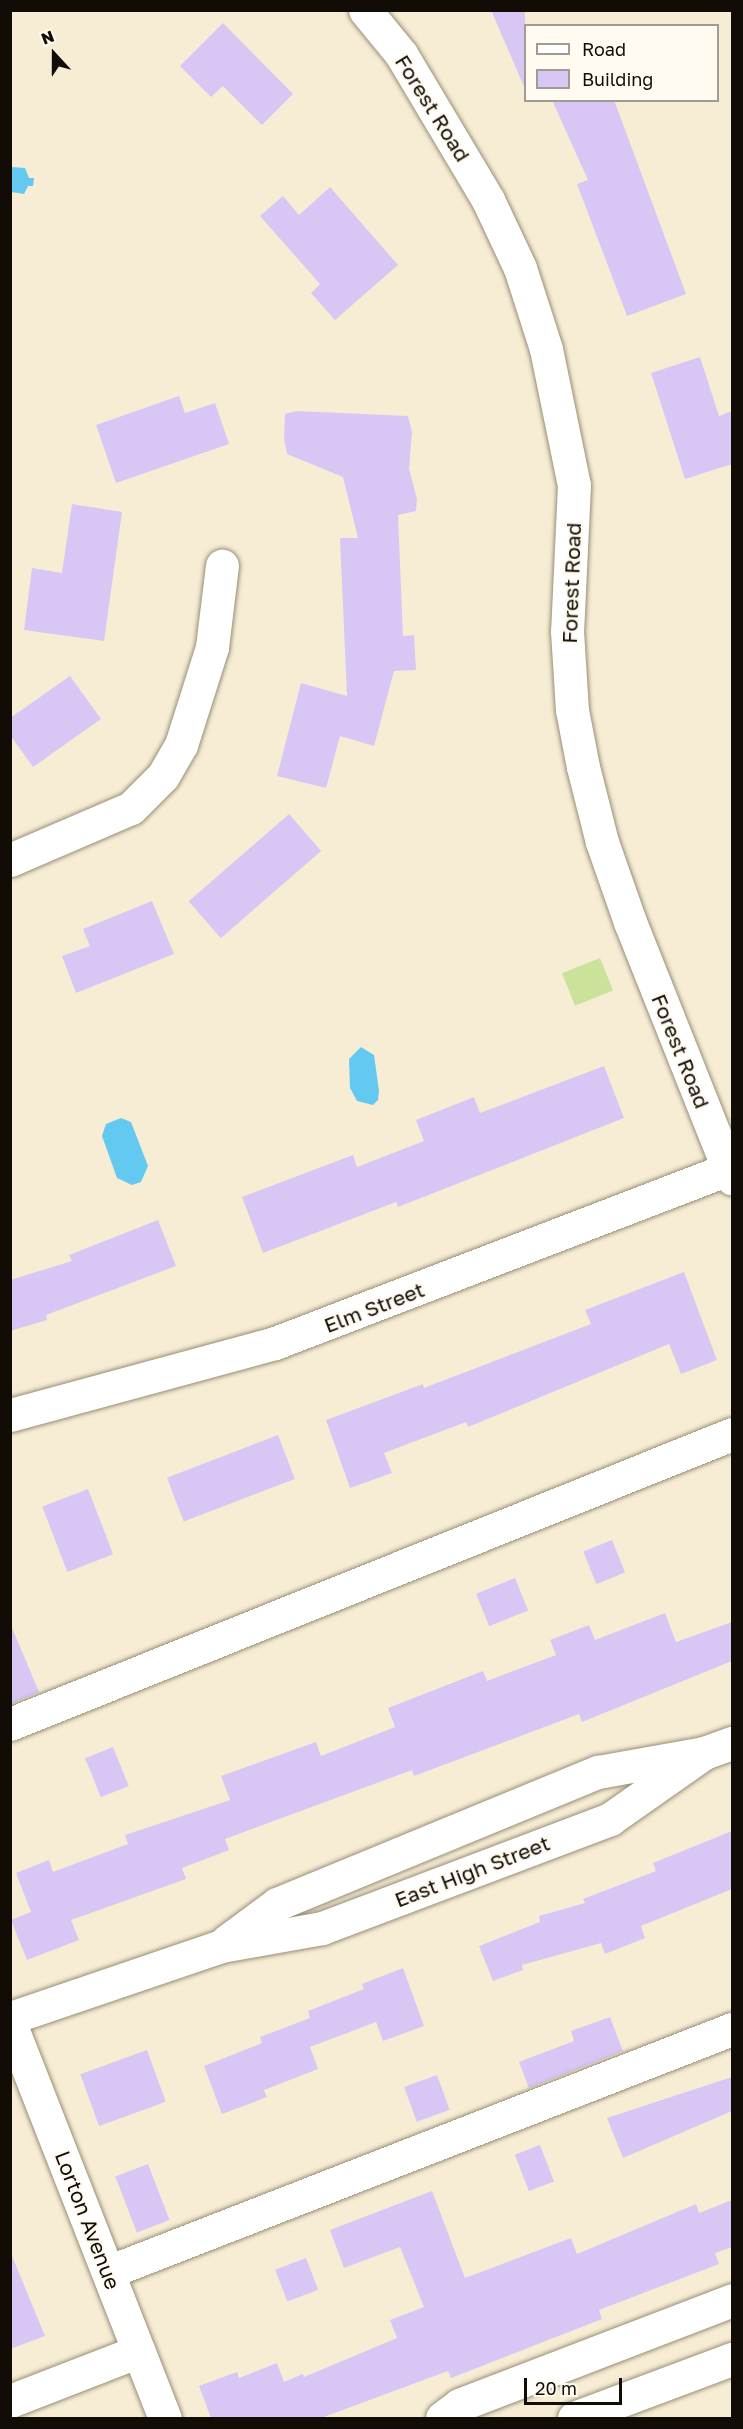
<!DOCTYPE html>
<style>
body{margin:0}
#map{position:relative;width:743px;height:2429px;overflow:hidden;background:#f7edd4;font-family:"Golos Text",sans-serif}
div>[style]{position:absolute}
.green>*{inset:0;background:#cbe29a;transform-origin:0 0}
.water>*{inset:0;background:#64c9f1}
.building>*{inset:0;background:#d8c7f5;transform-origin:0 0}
.roads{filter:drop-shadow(0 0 2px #978e77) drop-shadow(0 0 2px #978e77)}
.minor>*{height:33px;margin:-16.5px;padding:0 16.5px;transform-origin:16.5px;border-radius:16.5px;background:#fff}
span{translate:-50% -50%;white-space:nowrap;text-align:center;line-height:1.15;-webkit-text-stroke:4.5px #fffbf1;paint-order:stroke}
.street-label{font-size:21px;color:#110d06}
.frame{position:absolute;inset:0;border:12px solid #110d06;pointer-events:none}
.legend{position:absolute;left:524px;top:24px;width:195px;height:78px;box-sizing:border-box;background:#fffbf1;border:2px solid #a09c93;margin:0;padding:8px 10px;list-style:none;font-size:18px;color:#110d06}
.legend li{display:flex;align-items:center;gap:12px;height:30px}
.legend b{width:30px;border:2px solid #a09c93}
.north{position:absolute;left:24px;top:24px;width:60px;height:60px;-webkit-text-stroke:4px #fffbf1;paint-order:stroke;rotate:339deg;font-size:16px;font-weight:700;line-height:24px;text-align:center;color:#110d06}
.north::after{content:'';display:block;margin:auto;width:21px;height:27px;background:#110d06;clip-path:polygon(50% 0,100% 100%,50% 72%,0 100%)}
.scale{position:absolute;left:524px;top:2378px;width:98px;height:27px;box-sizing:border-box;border:3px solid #110d06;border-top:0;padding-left:8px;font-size:18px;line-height:21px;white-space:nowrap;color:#110d06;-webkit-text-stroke:4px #fffbf1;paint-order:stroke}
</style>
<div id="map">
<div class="green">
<i style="left:600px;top:958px;width:35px;height:41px;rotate:68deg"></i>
</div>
<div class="water">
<i style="clip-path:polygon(11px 167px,25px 168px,29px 178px,34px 178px,33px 186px,28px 186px,24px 194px,11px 192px)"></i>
<i style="clip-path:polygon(361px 1047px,374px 1055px,379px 1091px,378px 1100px,373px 1105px,357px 1101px,350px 1088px,349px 1059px)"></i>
<i style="clip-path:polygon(121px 1118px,131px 1122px,148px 1166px,141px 1182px,132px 1185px,117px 1178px,102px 1136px,106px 1124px)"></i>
</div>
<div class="building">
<i style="clip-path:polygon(491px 10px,525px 10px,525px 89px)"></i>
<i style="clip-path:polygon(223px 23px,293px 94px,262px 125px,223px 86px,211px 97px,180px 66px)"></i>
<i style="clip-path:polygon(552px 100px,614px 100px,686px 294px,627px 316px,577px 184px,588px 180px)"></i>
<i style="clip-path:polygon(330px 187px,398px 265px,335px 320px,311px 293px,320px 284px,260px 216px,283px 196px,299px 215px)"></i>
<i style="clip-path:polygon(700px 357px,719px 416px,732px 411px,732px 464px,685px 479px,651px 373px)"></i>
<i style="clip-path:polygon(179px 396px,185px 413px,215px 403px,229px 444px,116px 483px,96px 425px)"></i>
<i style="clip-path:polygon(297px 411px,408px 416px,412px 432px,409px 469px,417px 499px,416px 511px,398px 515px,403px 636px,414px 635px,416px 670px,394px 671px,374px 746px,340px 736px,326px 788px,277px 776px,301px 683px,347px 696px,340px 538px,358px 538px,343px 477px,287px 454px,284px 439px,285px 414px)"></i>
<i style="clip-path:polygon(72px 504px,122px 512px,104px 641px,24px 630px,32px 568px,62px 573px)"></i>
<i style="clip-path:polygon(70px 676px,101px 719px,33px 767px,10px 735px,10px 718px)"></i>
<i style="left:289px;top:814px;width:49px;height:133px;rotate:49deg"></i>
<i style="clip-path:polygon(152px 901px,174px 954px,76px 993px,62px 956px,90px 946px,83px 929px)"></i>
<i style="clip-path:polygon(604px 1066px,624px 1118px,398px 1207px,396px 1202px,263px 1253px,242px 1197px,353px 1155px,357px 1167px,424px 1141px,416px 1120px,474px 1097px,480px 1113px)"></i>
<i style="clip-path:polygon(158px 1220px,176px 1266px,46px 1315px,47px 1320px,10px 1331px,10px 1280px,72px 1261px,69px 1255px)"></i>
<i style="clip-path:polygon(684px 1272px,717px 1360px,681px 1374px,669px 1344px,468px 1427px,466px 1422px,384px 1453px,392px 1473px,350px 1488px,326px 1420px,423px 1384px,424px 1388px,591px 1324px,585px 1310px)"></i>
<i style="left:278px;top:1435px;width:47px;height:119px;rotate:69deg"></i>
<i style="left:88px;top:1489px;width:70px;height:49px;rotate:69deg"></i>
<i style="left:612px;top:1540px;width:35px;height:31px;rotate:68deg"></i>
<i style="left:515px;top:1578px;width:35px;height:42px;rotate:68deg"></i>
<i style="clip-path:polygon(665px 1613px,676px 1642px,732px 1622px,732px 1661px,582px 1722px,579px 1714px,414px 1776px,412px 1770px,225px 1839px,229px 1850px,182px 1868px,186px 1879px,71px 1920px,79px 1940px,27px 1960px,11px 1920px,31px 1912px,16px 1873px,49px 1860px,53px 1872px,128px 1844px,125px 1835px,230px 1800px,221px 1776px,316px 1742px,321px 1756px,395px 1727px,388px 1708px,483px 1671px,487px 1681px,556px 1655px,550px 1640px,589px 1625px,595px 1640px)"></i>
<i style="clip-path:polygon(10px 1623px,39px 1692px,10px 1704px)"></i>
<i style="left:113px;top:1747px;width:42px;height:30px;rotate:68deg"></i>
<i style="clip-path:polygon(732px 1831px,732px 1889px,641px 1926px,645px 1938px,605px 1954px,601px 1943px,522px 1965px,523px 1970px,493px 1981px,479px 1946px,540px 1922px,539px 1916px,585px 1903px,583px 1899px,656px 1871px,653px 1863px)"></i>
<i style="clip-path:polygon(403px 1968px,424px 2026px,383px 2041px,376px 2022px,310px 2047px,318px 2069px,264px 2090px,267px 2097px,222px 2114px,204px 2066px,262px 2043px,260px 2037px,310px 2018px,308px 2011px,364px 1989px,362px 1984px)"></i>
<i style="clip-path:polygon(610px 2017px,623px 2051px,529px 2088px,519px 2062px,574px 2041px,571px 2031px)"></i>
<i style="left:147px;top:2050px;width:55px;height:71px;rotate:70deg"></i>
<i style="left:437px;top:2075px;width:37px;height:35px;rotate:70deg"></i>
<i style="clip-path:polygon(732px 2077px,732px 2111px,623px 2158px,607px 2118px)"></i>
<i style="left:540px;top:2145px;width:39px;height:27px;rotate:69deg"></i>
<i style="left:148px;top:2164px;width:60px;height:35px;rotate:69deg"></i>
<i style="clip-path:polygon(432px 2191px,465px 2278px,571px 2238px,577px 2254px,696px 2204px,699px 2213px,732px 2200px,732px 2247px,715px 2253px,719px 2264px,599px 2310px,602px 2319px,451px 2378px,448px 2371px,321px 2418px,211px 2418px,199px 2386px,237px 2372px,239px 2378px,277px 2363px,284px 2382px,303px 2374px,304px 2377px,397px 2338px,390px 2320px,424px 2307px,400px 2247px,344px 2268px,330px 2230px)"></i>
<i style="clip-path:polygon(10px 2251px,45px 2336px,10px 2349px)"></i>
<i style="left:306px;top:2258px;width:34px;height:33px;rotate:69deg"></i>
</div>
<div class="roads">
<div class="minor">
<i style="left:365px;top:10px;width:57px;rotate:50.7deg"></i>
<i style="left:401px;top:54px;width:170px;rotate:59.2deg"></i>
<i style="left:488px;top:200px;width:75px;rotate:64.8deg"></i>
<i style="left:520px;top:268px;width:85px;rotate:72.2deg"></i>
<i style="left:546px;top:349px;width:139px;rotate:78.4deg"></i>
<i style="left:574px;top:485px;width:146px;rotate:92.7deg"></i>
<i style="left:567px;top:631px;width:79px;rotate:86.4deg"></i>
<i style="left:572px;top:710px;width:58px;rotate:79.1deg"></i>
<i style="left:583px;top:767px;width:77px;rotate:75.8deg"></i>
<i style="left:602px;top:842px;width:85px;rotate:70.7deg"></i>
<i style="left:630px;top:922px;width:276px;rotate:68.3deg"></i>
<i style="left:10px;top:860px;width:132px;rotate:-23.3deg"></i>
<i style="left:131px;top:808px;width:45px;rotate:-45deg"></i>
<i style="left:163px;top:776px;width:36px;rotate:-60deg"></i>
<i style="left:181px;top:745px;width:103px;rotate:-72.4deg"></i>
<i style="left:212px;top:647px;width:82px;rotate:-83deg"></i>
<i style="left:10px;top:1415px;width:275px;rotate:-15.2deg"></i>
<i style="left:275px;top:1343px;width:485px;rotate:-21deg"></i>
<i style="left:10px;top:1724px;width:778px;rotate:-21.88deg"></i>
<i style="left:227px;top:1941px;width:62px;rotate:-36.5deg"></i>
<i style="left:277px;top:1904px;width:347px;rotate:-22.4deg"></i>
<i style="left:598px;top:1772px;width:108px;rotate:-10.2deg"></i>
<i style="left:704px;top:1753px;width:30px;rotate:-20deg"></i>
<i style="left:10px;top:2018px;width:223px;rotate:-18.8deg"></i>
<i style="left:221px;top:1946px;width:103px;rotate:-10.1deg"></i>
<i style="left:322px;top:1928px;width:308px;rotate:-20.7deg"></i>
<i style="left:610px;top:1819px;width:115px;rotate:-35.1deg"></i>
<i style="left:10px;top:2023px;width:424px;rotate:68.6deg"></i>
<i style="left:108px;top:2272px;width:670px;rotate:-21.28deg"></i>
<i style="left:10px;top:2401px;width:138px;rotate:-21.2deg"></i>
<i style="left:442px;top:2418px;width:21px;rotate:-37deg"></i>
<i style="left:459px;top:2405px;width:292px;rotate:-21deg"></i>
<i style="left:574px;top:2418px;width:169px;rotate:-20.5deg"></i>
</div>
</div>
<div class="street-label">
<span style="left:433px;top:108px;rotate:58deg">Forest Road</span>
<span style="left:571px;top:583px;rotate:-88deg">Forest Road</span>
<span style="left:681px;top:1051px;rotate:68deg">Forest Road</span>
<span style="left:374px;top:1307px;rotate:-21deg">Elm Street</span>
<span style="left:472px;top:1871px;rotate:-21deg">East High Street</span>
<span style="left:88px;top:2220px;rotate:69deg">Lorton Avenue</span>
</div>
<div class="frame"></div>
<ul class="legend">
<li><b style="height:8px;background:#fff"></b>Road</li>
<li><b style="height:16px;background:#d8c7f5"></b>Building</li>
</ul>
<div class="north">N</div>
<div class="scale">20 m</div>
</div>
